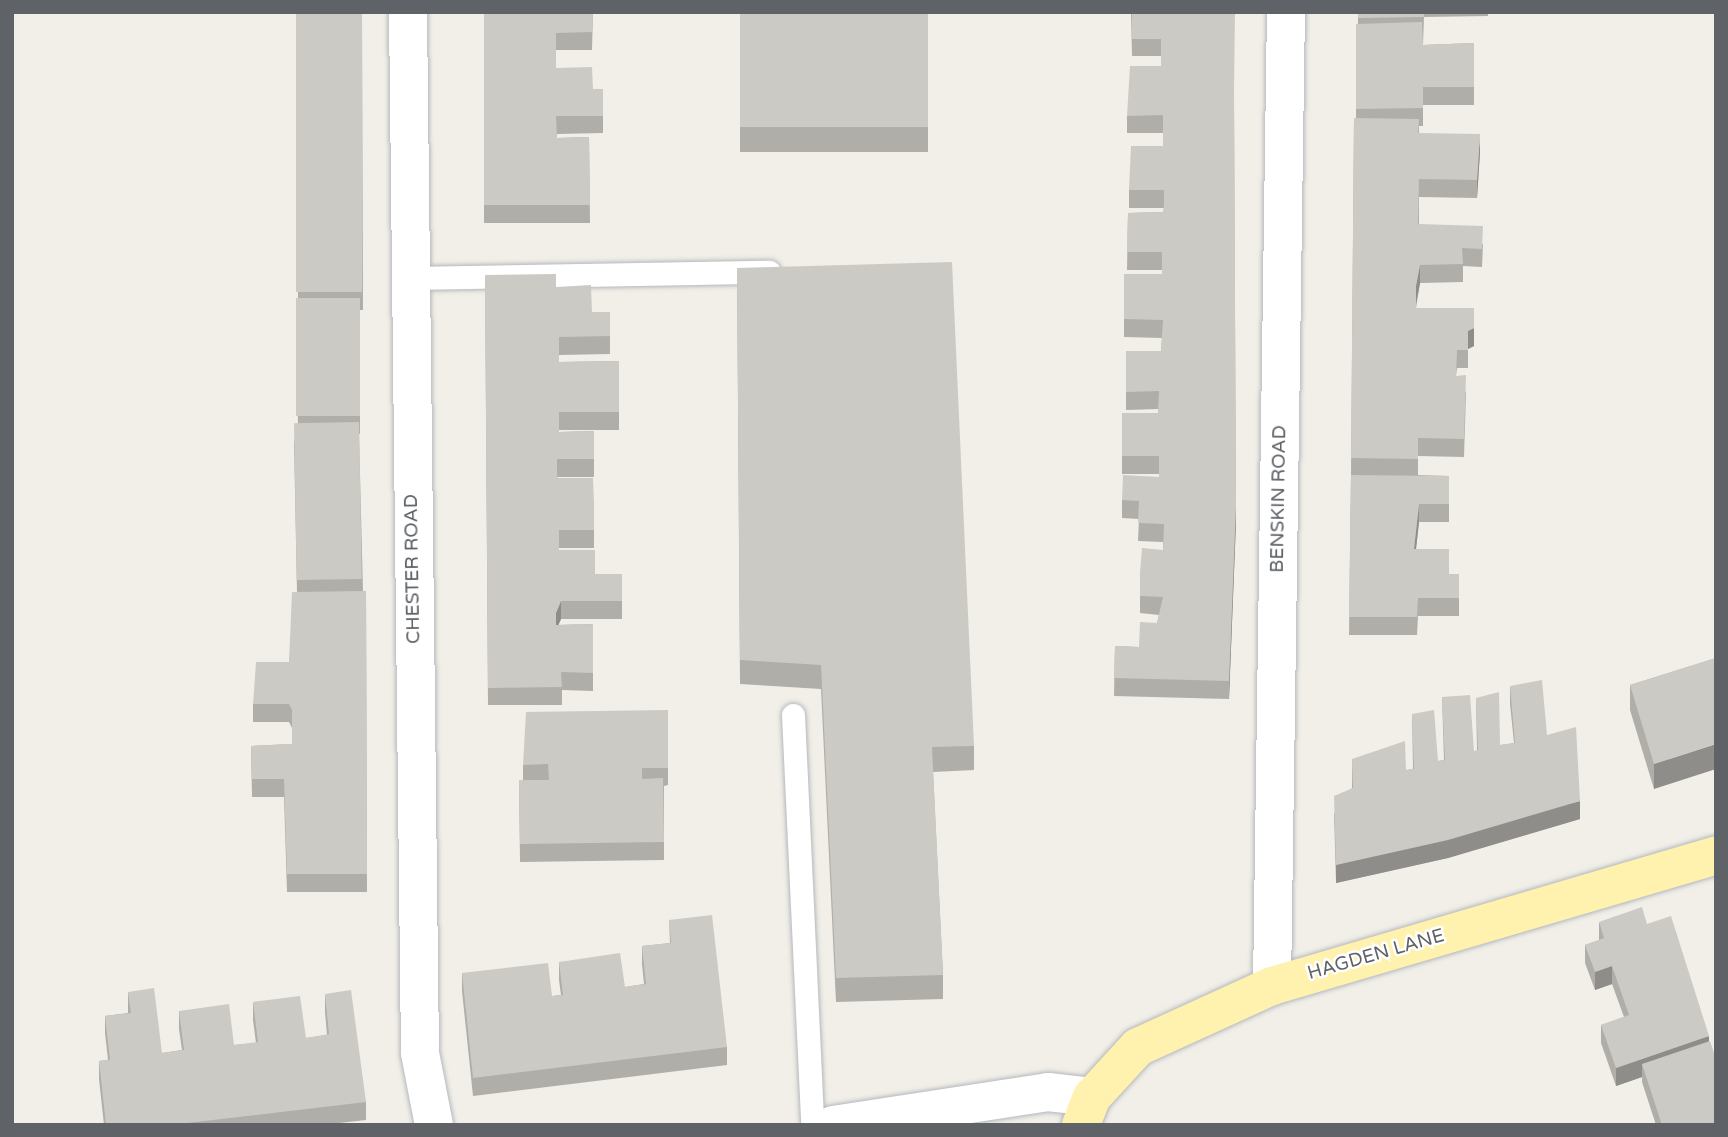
<!DOCTYPE html>
<style>
body{margin:0}
#map{position:relative;width:1728px;height:1137px;overflow:hidden;background:#f1efe8;font-family:"Varela Round",sans-serif}
div>[style]{position:absolute}
.roads{filter:drop-shadow(0 0 2px #b5b8bc) drop-shadow(0 0 2px #b5b8bc)}
.service>*{height:23px;margin:-11.5px;padding:0 11.5px;transform-origin:11.5px;border-radius:11.5px;background:#fff}
.minor>*{height:38px;margin:-19px;padding:0 19px;transform-origin:19px;border-radius:19px;background:#fff}
.tertiary>*{height:38px;margin:-19px;padding:0 19px;transform-origin:19px;border-radius:19px;background:#fff}
.primary>*{height:38px;margin:-19px;padding:0 19px;transform-origin:19px;border-radius:19px;background:#fff2af}
.wall>*{inset:0;background:#afaea9;transform-origin:0 0}
.shaded-wall>*{inset:0;background:#8f8d8a}
.building>*{inset:0;background:#cccac5;transform-origin:0 0}
span{translate:-50% -50%;white-space:nowrap;text-align:center;line-height:1.15;-webkit-text-stroke:5px #fff;paint-order:stroke}
.street-label{font-size:19px;color:#5f6368}
.frame{position:absolute;inset:0;border:14px solid #5f6368;pointer-events:none}
</style>
<div id="map">
<div class="roads">
<div class="service">
<i style="left:408px;top:278px;width:361px;rotate:-1deg"></i>
<i style="left:793px;top:715px;width:410px;rotate:87.3deg"></i>
</div>
<div class="minor">
<i style="left:408px;top:12px;width:1041px;rotate:89.34deg"></i>
<i style="left:420px;top:1053px;width:73px;rotate:79deg"></i>
<i style="left:1272px;top:986px;width:974px;rotate:-89.18deg"></i>
</div>
<div class="tertiary">
<i style="left:833px;top:1125px;width:218px;rotate:-8.7deg"></i>
<i style="left:1048px;top:1092px;width:44px;rotate:6.5deg"></i>
</div>
<div class="primary">
<i style="left:1081px;top:1125px;width:30px;rotate:-69deg"></i>
<i style="left:1092px;top:1097px;width:68px;rotate:-47.4deg"></i>
<i style="left:1138px;top:1047px;width:147px;rotate:-24.5deg"></i>
<i style="left:1272px;top:986px;width:463px;rotate:-16.4deg"></i>
</div>
</div>
<div class="wall">
<i style="clip-path:polygon(296px 12px,362px 12px,363px 310px,360px 310px,360px 434px,359px 434px,363px 591px,366px 591px,367px 892px,287px 892px,284px 797px,252px 797px,251px 746px,292px 744px,292px 728px,289px 722px,253px 722px,253px 704px,289px 662px,297px 592px,294px 443px,298px 425px,296px 317px,298px 299px)"></i>
<i style="clip-path:polygon(484px 12px,593px 12px,592px 50px,556px 50px,556px 68px,593px 89px,603px 89px,603px 133px,557px 134px,557px 138px,589px 137px,590px 223px,484px 223px)"></i>
<i style="left:740px;top:12px;width:188px;height:140px"></i>
<i style="clip-path:polygon(1131px 12px,1234px 103px,1236px 522px,1229px 699px,1114px 696px,1115px 646px,1139px 647px,1157px 623px,1159px 615px,1140px 613px,1140px 573px,1163px 550px,1163px 542px,1138px 541px,1139px 519px,1122px 518px,1122px 500px,1159px 477px,1159px 474px,1122px 474px,1122px 413px,1158px 413px,1158px 409px,1126px 410px,1126px 351px,1161px 351px,1162px 338px,1124px 337px,1124px 274px,1162px 274px,1162px 270px,1127px 270px,1128px 213px,1163px 212px,1164px 208px,1129px 208px,1129px 190px,1163px 146px,1163px 133px,1127px 133px,1127px 116px,1161px 66px,1161px 56px,1132px 56px)"></i>
<i style="clip-path:polygon(1358px 12px,1488px 12px,1488px 16px,1424px 17px,1423px 45px,1474px 43px,1474px 105px,1423px 105px,1423px 126px,1419px 126px,1419px 133px,1480px 152px,1477px 198px,1419px 197px,1419px 224px,1483px 244px,1482px 267px,1463px 266px,1463px 282px,1420px 283px,1416px 308px,1474px 308px,1474px 346px,1468px 349px,1468px 368px,1457px 368px,1456px 376px,1466px 393px,1464px 457px,1418px 456px,1418px 475px,1449px 476px,1449px 522px,1419px 522px,1416px 549px,1449px 574px,1459px 574px,1459px 616px,1418px 616px,1417px 635px,1349px 635px,1351px 475px,1354px 118px,1356px 118px,1356px 24px,1358px 24px)"></i>
<i style="clip-path:polygon(737px 268px,974px 746px,974px 770px,933px 772px,943px 975px,943px 999px,836px 1002px,821px 689px,740px 684px)"></i>
<i style="clip-path:polygon(485px 275px,556px 287px,592px 312px,610px 312px,610px 354px,559px 355px,559px 362px,619px 361px,619px 430px,559px 430px,559px 432px,594px 431px,594px 477px,557px 477px,594px 521px,594px 548px,559px 548px,559px 550px,595px 574px,622px 574px,622px 619px,561px 619px,558px 625px,593px 624px,593px 691px,562px 690px,562px 705px,488px 705px)"></i>
<i style="clip-path:polygon(1716px 658px,1654px 789px,1630px 710px,1630px 685px)"></i>
<i style="clip-path:polygon(1510px 686px,1547px 735px,1580px 819px,1448px 858px,1336px 883px,1334px 814px,1352px 788px,1352px 759px,1406px 770px,1413px 769px,1412px 714px,1438px 761px,1444px 760px,1442px 697px,1474px 751px,1477px 751px,1476px 698px,1500px 745px,1514px 743px,1510px 704px)"></i>
<i style="clip-path:polygon(668px 710px,668px 785px,664px 786px,664px 860px,520px 862px,519px 780px,523px 780px,523px 765px)"></i>
<i style="clip-path:polygon(669px 920px,727px 1047px,727px 1065px,473px 1096px,462px 991px,462px 973px,552px 996px,561px 995px,559px 980px,559px 962px,625px 987px,644px 984px,642px 964px,642px 946px,670px 943px)"></i>
<i style="clip-path:polygon(1599px 922px,1647px 924px,1709px 1041px,1716px 1125px,1656px 1125px,1642px 1082px,1642px 1077px,1616px 1086px,1601px 1043px,1601px 1025px,1624px 1017px,1612px 984px,1595px 990px,1585px 963px,1585px 945px,1599px 940px)"></i>
<i style="clip-path:polygon(128px 992px,162px 1053px,182px 1050px,179px 1029px,179px 1011px,234px 1045px,256px 1043px,253px 1020px,253px 1002px,306px 1038px,327px 1035px,325px 1012px,325px 994px,366px 1102px,366px 1120px,321px 1125px,104px 1125px,99px 1079px,99px 1061px,108px 1060px,105px 1033px,105px 1016px,128px 1013px)"></i>
</div>
<div class="shaded-wall">
<i style="clip-path:polygon(1480px 134px,1480px 152px,1477px 198px,1477px 180px)"></i>
<i style="clip-path:polygon(1420px 265px,1420px 283px,1416px 304px,1416px 286px)"></i>
<i style="clip-path:polygon(1474px 328px,1474px 346px,1468px 349px,1468px 368px,1468px 331px)"></i>
<i style="clip-path:polygon(1236px 504px,1236px 522px,1229px 699px,1229px 681px)"></i>
<i style="clip-path:polygon(1419px 504px,1419px 522px,1414px 567px,1414px 549px)"></i>
<i style="clip-path:polygon(561px 601px,561px 619px,556px 631px,556px 613px)"></i>
<i style="clip-path:polygon(1716px 744px,1716px 769px,1654px 789px,1654px 764px)"></i>
<i style="clip-path:polygon(1580px 801px,1580px 819px,1448px 858px,1336px 883px,1336px 865px)"></i>
<i style="clip-path:polygon(1612px 966px,1612px 984px,1595px 990px,1595px 972px)"></i>
<i style="clip-path:polygon(1709px 1036px,1709px 1054px,1642px 1064px,1642px 1077px,1616px 1086px,1616px 1068px)"></i>
</div>
<div class="building">
<i style="left:296px;top:12px;width:66px;height:280px"></i>
<i style="clip-path:polygon(484px 12px,593px 12px,592px 32px,556px 33px,556px 68px,592px 67px,593px 89px,603px 89px,603px 116px,556px 116px,557px 138px,589px 137px,590px 205px,484px 205px)"></i>
<i style="left:740px;top:12px;width:188px;height:115px"></i>
<i style="clip-path:polygon(1132px 12px,1235px 12px,1234px 89px,1236px 504px,1229px 681px,1114px 678px,1115px 646px,1139px 647px,1140px 622px,1157px 623px,1163px 597px,1140px 596px,1140px 573px,1142px 548px,1163px 550px,1164px 524px,1138px 523px,1139px 501px,1122px 500px,1123px 475px,1159px 477px,1159px 456px,1122px 456px,1122px 413px,1158px 413px,1159px 391px,1126px 392px,1126px 351px,1161px 351px,1163px 320px,1124px 319px,1124px 274px,1162px 274px,1162px 252px,1127px 252px,1128px 213px,1163px 212px,1164px 205px,1164px 190px,1129px 190px,1131px 146px,1163px 146px,1163px 115px,1127px 116px,1130px 66px,1161px 66px,1161px 39px,1132px 39px)"></i>
<i style="clip-path:polygon(1358px 12px,1424px 12px,1424px 17px,1358px 18px)"></i>
<i style="clip-path:polygon(1422px 22px,1423px 45px,1474px 43px,1474px 87px,1423px 87px,1423px 108px,1356px 109px,1356px 24px)"></i>
<i style="clip-path:polygon(1354px 118px,1419px 119px,1418px 133px,1480px 134px,1477px 180px,1419px 179px,1418px 224px,1483px 226px,1482px 249px,1462px 248px,1463px 264px,1420px 265px,1416px 286px,1416px 308px,1474px 308px,1474px 328px,1468px 331px,1468px 350px,1457px 350px,1456px 376px,1466px 375px,1464px 439px,1418px 438px,1418px 459px,1351px 458px)"></i>
<i style="clip-path:polygon(952px 262px,974px 746px,932px 747px,943px 975px,836px 978px,821px 665px,740px 660px,737px 268px)"></i>
<i style="clip-path:polygon(556px 274px,556px 287px,591px 285px,592px 312px,610px 312px,610px 336px,559px 337px,559px 362px,619px 361px,619px 412px,559px 412px,559px 432px,594px 431px,594px 459px,557px 459px,557px 478px,593px 478px,594px 503px,594px 530px,559px 530px,559px 550px,595px 550px,595px 574px,622px 574px,622px 601px,561px 601px,556px 613px,556px 625px,593px 624px,593px 673px,561px 672px,562px 687px,488px 688px,485px 275px)"></i>
<i style="left:360px;top:298px;width:118px;height:64px;rotate:90deg"></i>
<i style="left:359px;top:422px;width:157px;height:65px;rotate:89deg"></i>
<i style="clip-path:polygon(1351px 475px,1449px 476px,1449px 504px,1419px 504px,1414px 549px,1449px 549px,1449px 574px,1459px 574px,1459px 598px,1418px 598px,1417px 617px,1349px 617px)"></i>
<i style="clip-path:polygon(366px 591px,367px 874px,287px 874px,284px 779px,252px 779px,251px 746px,292px 744px,292px 710px,289px 704px,253px 704px,256px 662px,289px 662px,292px 592px)"></i>
<i style="clip-path:polygon(1716px 658px,1716px 744px,1654px 764px,1630px 685px)"></i>
<i style="clip-path:polygon(1542px 680px,1547px 735px,1576px 727px,1580px 801px,1448px 840px,1336px 865px,1334px 796px,1353px 788px,1352px 759px,1405px 741px,1406px 770px,1414px 769px,1412px 714px,1434px 710px,1438px 761px,1445px 760px,1442px 697px,1470px 695px,1474px 751px,1478px 750px,1476px 698px,1499px 692px,1500px 745px,1515px 743px,1510px 686px)"></i>
<i style="clip-path:polygon(668px 710px,668px 768px,642px 768px,642px 779px,663px 778px,664px 842px,520px 844px,519px 780px,549px 780px,548px 764px,523px 765px,526px 712px)"></i>
<i style="clip-path:polygon(1642px 907px,1647px 924px,1671px 916px,1709px 1036px,1616px 1068px,1601px 1025px,1629px 1015px,1612px 966px,1595px 972px,1585px 945px,1604px 938px,1599px 922px)"></i>
<i style="clip-path:polygon(712px 915px,727px 1047px,473px 1078px,462px 973px,548px 963px,552px 996px,563px 995px,559px 962px,620px 953px,625px 987px,646px 984px,642px 946px,671px 943px,669px 920px)"></i>
<i style="clip-path:polygon(154px 988px,162px 1053px,184px 1050px,179px 1011px,229px 1004px,234px 1045px,258px 1042px,253px 1002px,300px 996px,306px 1038px,329px 1034px,325px 994px,351px 990px,366px 1102px,170px 1125px,106px 1125px,99px 1061px,110px 1060px,105px 1016px,131px 1013px,128px 992px)"></i>
<i style="clip-path:polygon(1710px 1041px,1716px 1059px,1716px 1125px,1662px 1125px,1642px 1064px)"></i>
</div>
<div class="street-label">
<span style="left:1279px;top:499px;rotate:-89deg">BENSKIN ROAD</span>
<span style="left:413px;top:569px;rotate:-91deg">CHESTER ROAD</span>
<span style="left:1376px;top:955px;rotate:-16deg">HAGDEN LANE</span>
</div>
<div class="frame"></div>
</div>
